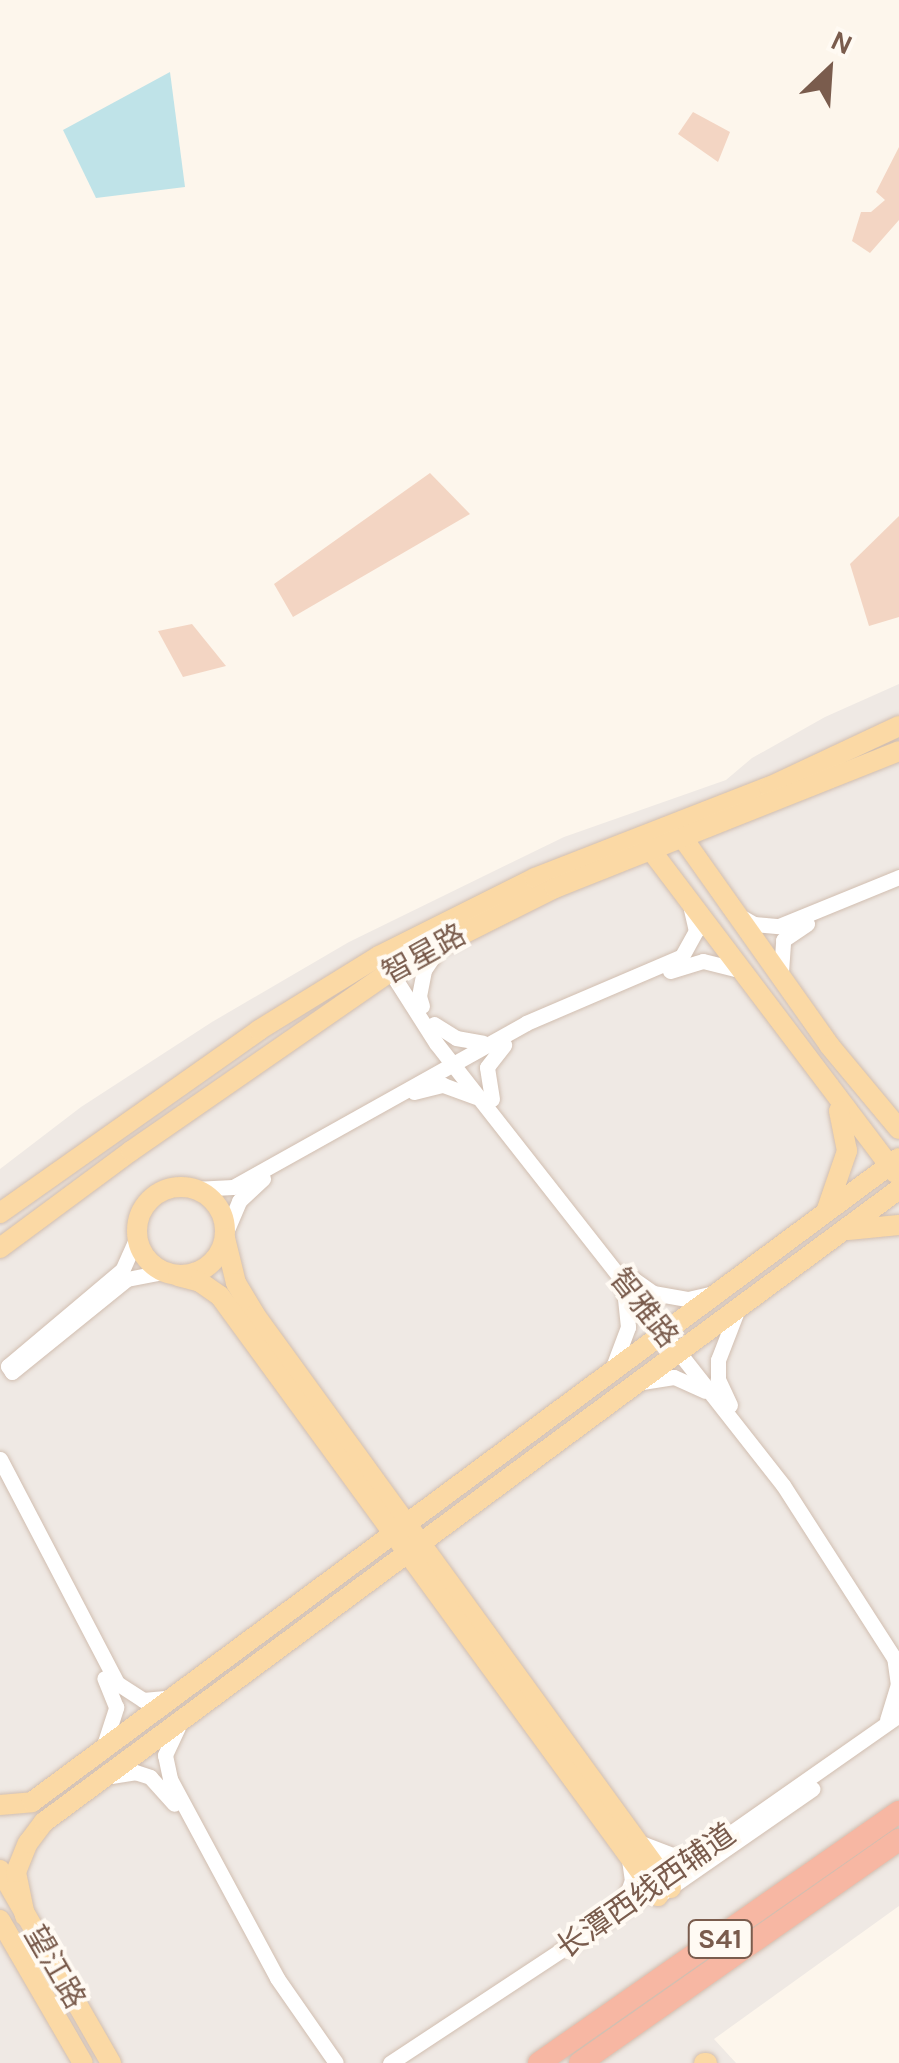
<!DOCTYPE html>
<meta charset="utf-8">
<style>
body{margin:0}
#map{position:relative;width:899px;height:2063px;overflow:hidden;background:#fdf6ec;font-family:Karla,"Noto Sans SC",sans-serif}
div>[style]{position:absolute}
.industrial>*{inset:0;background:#efe9e4}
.water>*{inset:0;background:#bfe3e8}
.building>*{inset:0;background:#f3d5c3}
.roads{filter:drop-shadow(0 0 2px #d1beb0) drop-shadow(0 0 2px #d1beb0)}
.minor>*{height:15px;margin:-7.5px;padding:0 7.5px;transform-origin:7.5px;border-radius:7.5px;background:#fff}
.major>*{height:20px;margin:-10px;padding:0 10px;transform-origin:10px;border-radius:10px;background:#fbd9a5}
.major>.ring{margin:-10px;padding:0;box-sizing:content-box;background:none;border:20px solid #fbd9a5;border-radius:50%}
.highway>*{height:22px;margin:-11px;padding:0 11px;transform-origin:11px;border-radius:11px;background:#f7b7a3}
span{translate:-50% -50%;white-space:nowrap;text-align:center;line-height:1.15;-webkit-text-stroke:8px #fffaf3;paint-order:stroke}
.shield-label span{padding:2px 8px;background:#fffaf3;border:2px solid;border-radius:8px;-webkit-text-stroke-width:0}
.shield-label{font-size:28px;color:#7a5c4d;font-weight:700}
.street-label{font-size:30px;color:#7a5c4d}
.north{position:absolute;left:779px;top:20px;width:100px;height:100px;-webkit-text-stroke:8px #fffaf3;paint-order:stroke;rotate:25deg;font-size:28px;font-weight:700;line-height:40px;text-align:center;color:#7a5c4d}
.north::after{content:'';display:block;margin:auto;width:35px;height:45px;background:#7a5c4d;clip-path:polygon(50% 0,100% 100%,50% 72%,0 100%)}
</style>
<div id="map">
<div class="industrial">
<i style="clip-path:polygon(899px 684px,899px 1906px,714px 2039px,736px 2063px,0 2063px,0 1169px,81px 1107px,212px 1022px,349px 942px,564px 837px,726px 780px,752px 758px,825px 717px)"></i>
</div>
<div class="water">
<i style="clip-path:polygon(170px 72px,185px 187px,96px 198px,63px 130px)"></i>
</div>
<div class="building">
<i style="clip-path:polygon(693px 112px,730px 132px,718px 162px,678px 134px)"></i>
<i style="clip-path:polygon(899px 147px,899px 220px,870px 253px,852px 241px,861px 212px,871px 212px,885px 200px,876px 192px)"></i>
<i style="clip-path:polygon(430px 473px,470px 514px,293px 617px,274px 584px)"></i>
<i style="clip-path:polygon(899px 516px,899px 617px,869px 626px,850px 564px)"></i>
<i style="clip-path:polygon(192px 624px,226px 666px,183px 677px,158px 631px)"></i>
</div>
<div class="roads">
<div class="minor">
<i style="left:740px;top:916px;width:16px;rotate:30deg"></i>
<i style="left:754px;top:924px;width:25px;rotate:5deg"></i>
<i style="left:779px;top:926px;width:130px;rotate:-22.2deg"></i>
<i style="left:385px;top:963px;width:95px;rotate:57.5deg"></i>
<i style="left:436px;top:1043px;width:562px;rotate:51.87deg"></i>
<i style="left:783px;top:1485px;width:215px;rotate:57.3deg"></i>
<i style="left:670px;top:971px;width:34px;rotate:-17deg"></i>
<i style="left:703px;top:961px;width:36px;rotate:14deg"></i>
<i style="left:781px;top:972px;width:32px;rotate:-86deg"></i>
<i style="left:783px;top:940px;width:29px;rotate:-34deg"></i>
<i style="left:422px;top:1006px;width:10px;rotate:-107deg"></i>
<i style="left:419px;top:996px;width:26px;rotate:-79deg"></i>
<i style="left:424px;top:970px;width:29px;rotate:-56deg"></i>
<i style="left:434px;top:1024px;width:26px;rotate:32deg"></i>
<i style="left:456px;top:1038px;width:27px;rotate:10deg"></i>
<i style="left:414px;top:1092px;width:30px;rotate:-14deg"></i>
<i style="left:443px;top:1085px;width:35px;rotate:20deg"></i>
<i style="left:492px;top:1099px;width:32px;rotate:-99deg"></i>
<i style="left:487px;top:1067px;width:28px;rotate:-52deg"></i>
<i style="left:194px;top:1189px;width:39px;rotate:-3deg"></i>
<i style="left:233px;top:1187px;width:336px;rotate:-29.2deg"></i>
<i style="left:526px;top:1023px;width:170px;rotate:-23.2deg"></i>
<i style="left:682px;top:956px;width:29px;rotate:-61deg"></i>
<i style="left:696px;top:931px;width:23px;rotate:-103deg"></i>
<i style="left:226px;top:1232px;width:34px;rotate:-67deg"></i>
<i style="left:239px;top:1201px;width:33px;rotate:-43deg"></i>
<i style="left:137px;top:1237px;width:36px;rotate:114deg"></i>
<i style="left:122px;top:1270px;width:149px;rotate:139.9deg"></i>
<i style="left:8px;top:1366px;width:7px;rotate:56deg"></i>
<i style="left:12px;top:1372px;width:148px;rotate:-39deg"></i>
<i style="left:127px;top:1279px;width:37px;rotate:-11deg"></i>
<i style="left:626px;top:1274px;width:33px;rotate:35deg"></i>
<i style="left:653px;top:1293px;width:36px;rotate:10deg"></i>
<i style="left:688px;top:1299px;width:23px;rotate:-13deg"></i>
<i style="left:613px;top:1367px;width:43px;rotate:-69.4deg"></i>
<i style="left:628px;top:1327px;width:38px;rotate:-96deg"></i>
<i style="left:642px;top:1382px;width:32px;rotate:-9deg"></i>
<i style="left:674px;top:1377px;width:34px;rotate:24deg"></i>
<i style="left:730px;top:1405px;width:29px;rotate:-115deg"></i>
<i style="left:718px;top:1379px;width:19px;rotate:-90deg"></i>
<i style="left:718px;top:1360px;width:53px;rotate:-68.8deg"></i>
<i style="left:0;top:1459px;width:253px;rotate:62.4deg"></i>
<i style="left:117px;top:1683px;width:31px;rotate:33deg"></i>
<i style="left:143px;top:1700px;width:25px;rotate:-5deg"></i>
<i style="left:887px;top:1720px;width:37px;rotate:-73deg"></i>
<i style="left:898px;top:1685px;width:28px;rotate:-98deg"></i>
<i style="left:178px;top:1727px;width:31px;rotate:115deg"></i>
<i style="left:165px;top:1755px;width:25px;rotate:78deg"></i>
<i style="left:170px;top:1779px;width:226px;rotate:61.7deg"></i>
<i style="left:277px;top:1978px;width:103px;rotate:55.2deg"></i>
<i style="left:104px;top:1745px;width:40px;rotate:-72deg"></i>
<i style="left:116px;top:1707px;width:31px;rotate:-112deg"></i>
<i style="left:111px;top:1776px;width:24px;rotate:-9deg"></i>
<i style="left:135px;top:1772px;width:16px;rotate:18deg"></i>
<i style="left:150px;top:1777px;width:36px;rotate:48deg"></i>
<i style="left:641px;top:1843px;width:40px;rotate:21deg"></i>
<i style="left:678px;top:1857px;width:20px;rotate:-9deg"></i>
<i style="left:662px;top:1893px;width:183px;rotate:-34.7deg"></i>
<i style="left:621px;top:1909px;width:30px;rotate:-69deg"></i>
<i style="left:632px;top:1881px;width:21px;rotate:-98deg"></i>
<i style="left:390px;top:2063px;width:245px;rotate:-33.4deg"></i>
<i style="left:595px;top:1928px;width:371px;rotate:-35deg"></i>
</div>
<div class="major">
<i style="left:677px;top:830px;width:263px;rotate:54.7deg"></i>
<i style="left:829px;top:1045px;width:109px;rotate:50.2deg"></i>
<i style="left:644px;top:841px;width:416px;rotate:52.9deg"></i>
<i class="ring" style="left:137px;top:1187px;width:68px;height:68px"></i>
<i style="left:826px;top:1212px;width:65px;rotate:-71deg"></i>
<i style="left:847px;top:1151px;width:41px;rotate:-101.3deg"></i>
<i style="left:0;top:1213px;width:317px;rotate:-35.2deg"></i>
<i style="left:259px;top:1030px;width:141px;rotate:-31.7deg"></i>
<i style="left:379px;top:956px;width:174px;rotate:-26.6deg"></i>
<i style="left:535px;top:878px;width:251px;rotate:-21.3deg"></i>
<i style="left:769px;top:787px;width:144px;rotate:-25.1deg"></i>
<i style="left:848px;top:1230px;width:51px;rotate:-5.6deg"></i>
<i style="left:225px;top:1238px;width:46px;rotate:76.3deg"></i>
<i style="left:236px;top:1283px;width:37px;rotate:59deg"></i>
<i style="left:255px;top:1315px;width:708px;rotate:54.02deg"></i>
<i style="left:0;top:1248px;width:163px;rotate:-36.5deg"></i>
<i style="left:131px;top:1151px;width:323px;rotate:-34.7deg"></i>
<i style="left:397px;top:967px;width:177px;rotate:-26.6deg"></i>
<i style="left:555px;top:888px;width:370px;rotate:-21.7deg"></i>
<i style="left:178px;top:1276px;width:23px;rotate:15deg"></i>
<i style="left:200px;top:1282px;width:24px;rotate:35deg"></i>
<i style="left:220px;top:1296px;width:743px;rotate:53.87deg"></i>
<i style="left:0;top:1805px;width:32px;rotate:-5deg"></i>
<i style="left:32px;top:1802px;width:1080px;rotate:-36.6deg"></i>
<i style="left:0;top:1870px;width:223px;rotate:60.1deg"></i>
<i style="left:25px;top:1916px;width:45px;rotate:-101.6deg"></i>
<i style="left:16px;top:1872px;width:31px;rotate:-68deg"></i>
<i style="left:28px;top:1843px;width:26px;rotate:-53deg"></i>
<i style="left:44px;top:1822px;width:1064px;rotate:-36.51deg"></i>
<i style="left:0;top:1920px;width:165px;rotate:59.9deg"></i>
<i style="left:704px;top:2063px;width:3px"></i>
</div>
<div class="highway">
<i style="left:539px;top:2063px;width:439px;rotate:-34.9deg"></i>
<i style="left:580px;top:2063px;width:389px;rotate:-35deg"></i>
</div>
</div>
<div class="shield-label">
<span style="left:720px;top:1939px">S41</span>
</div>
<div class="street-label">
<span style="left:424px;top:954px;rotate:-29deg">智星路</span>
<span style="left:644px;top:1308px;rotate:52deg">智雅路</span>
<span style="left:646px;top:1891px;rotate:-35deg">长潭西线西辅道</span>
<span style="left:55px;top:1967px;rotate:60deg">望江路</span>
</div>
<div class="north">N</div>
</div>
